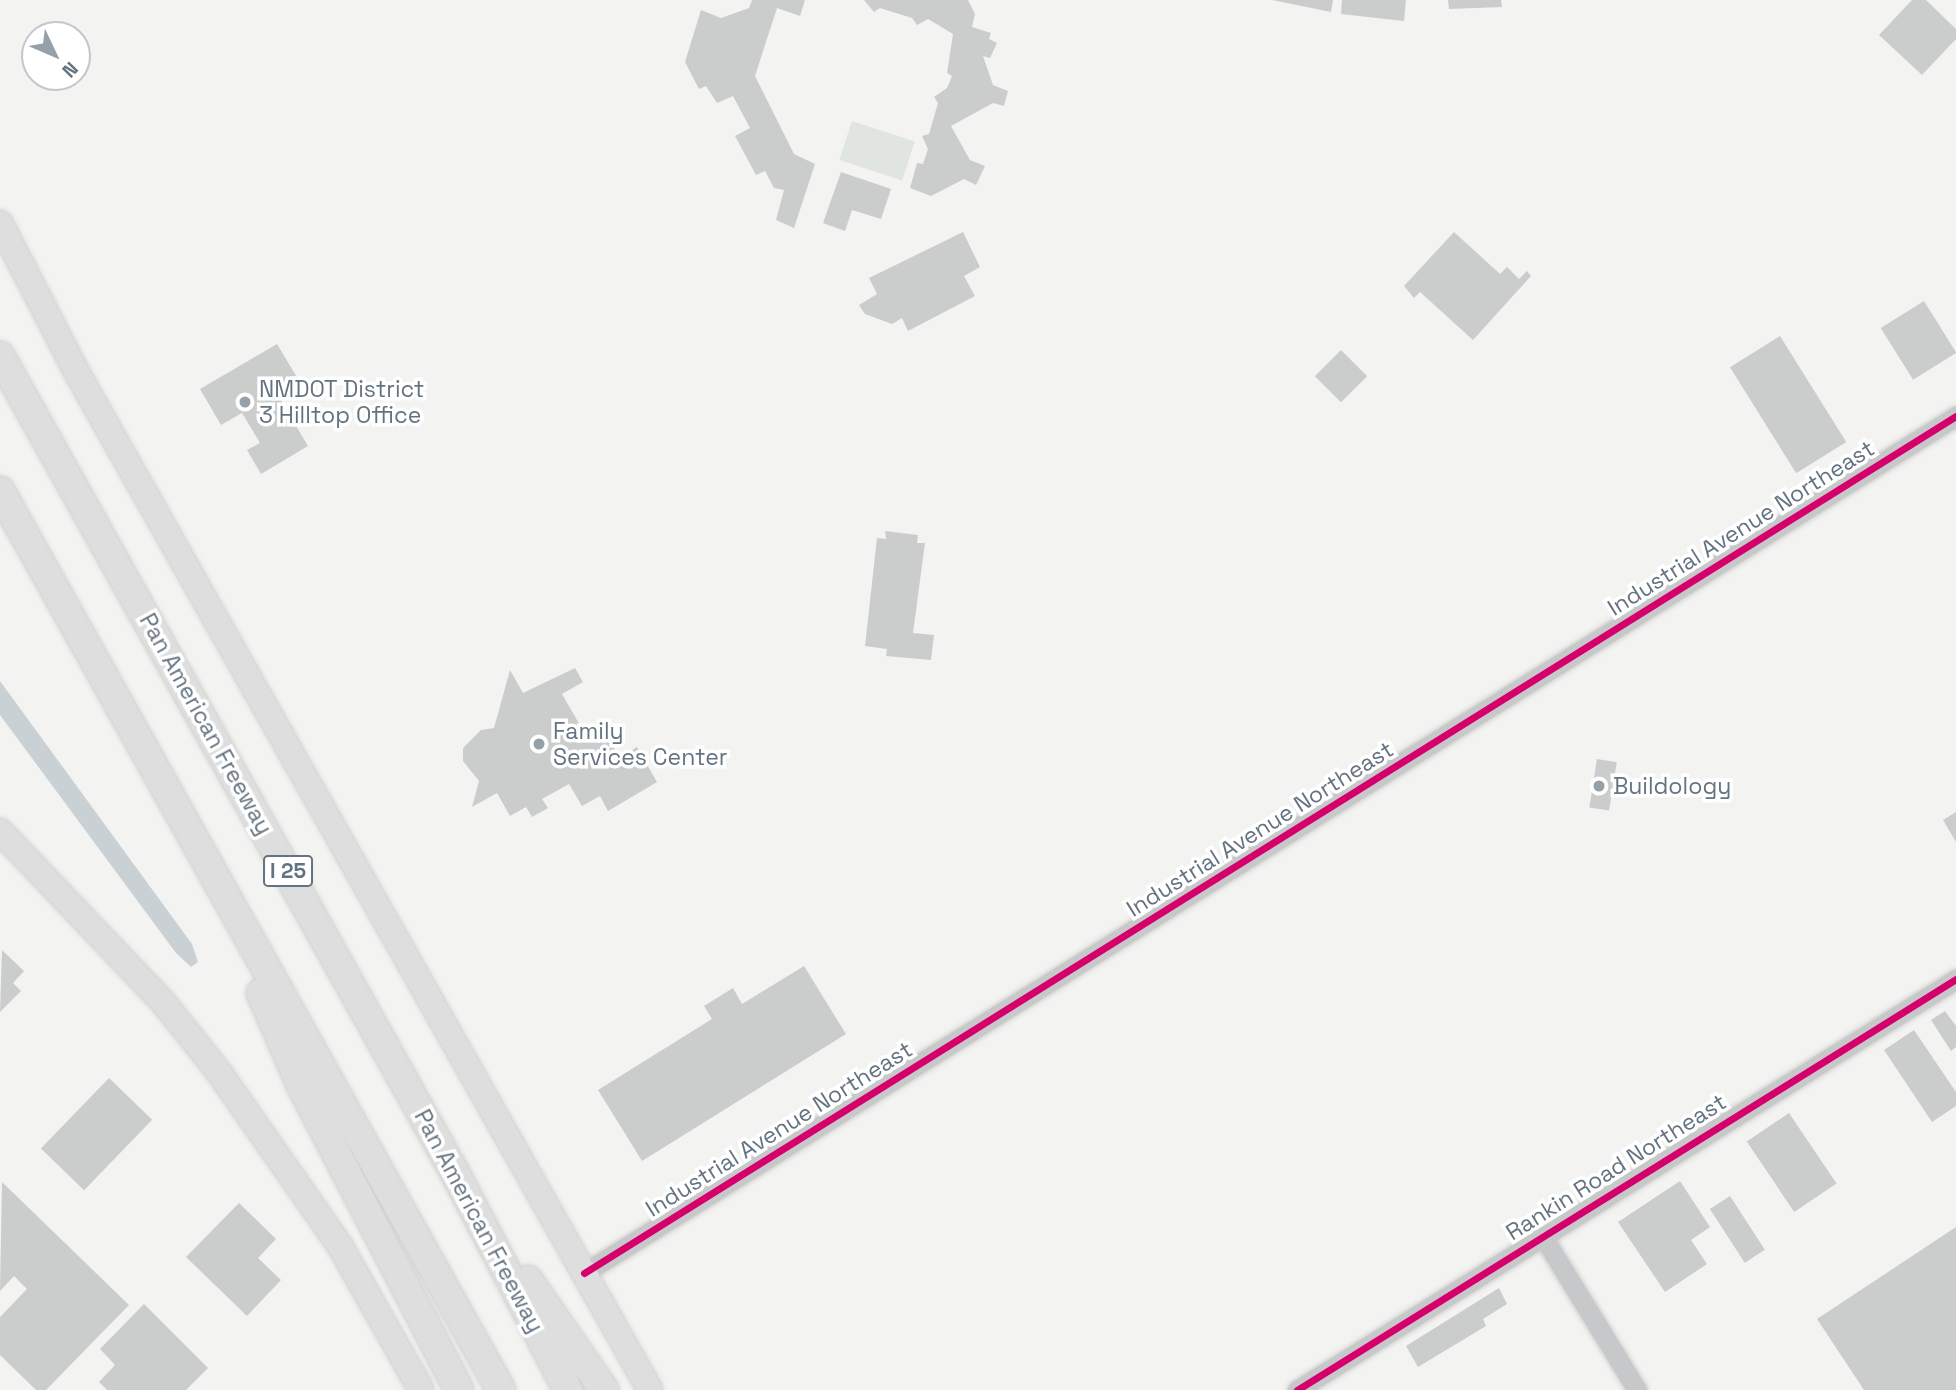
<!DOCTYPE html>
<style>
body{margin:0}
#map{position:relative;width:1956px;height:1390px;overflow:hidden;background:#f3f3f1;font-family:"Space Grotesk",sans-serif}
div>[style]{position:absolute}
.green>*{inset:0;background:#e1e5df;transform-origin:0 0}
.water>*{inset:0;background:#c9d1d4}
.building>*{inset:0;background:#cbcccc;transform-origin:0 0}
.roads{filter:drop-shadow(0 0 2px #cfcfcf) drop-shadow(0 0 2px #cfcfcf)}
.minor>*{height:19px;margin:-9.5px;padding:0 9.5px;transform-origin:9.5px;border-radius:9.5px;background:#c7c8c9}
.major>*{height:24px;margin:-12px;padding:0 12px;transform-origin:12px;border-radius:12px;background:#dddedd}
.highway>*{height:28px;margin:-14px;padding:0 14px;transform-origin:14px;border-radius:14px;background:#dddedd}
.cycleway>*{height:7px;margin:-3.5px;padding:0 3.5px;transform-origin:3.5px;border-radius:3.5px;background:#d6006c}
.dots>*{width:19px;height:19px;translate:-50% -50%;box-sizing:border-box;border:4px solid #fff;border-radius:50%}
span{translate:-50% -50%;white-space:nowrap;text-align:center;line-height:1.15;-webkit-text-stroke:7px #fff;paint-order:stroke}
.shield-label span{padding:2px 5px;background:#fff;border:2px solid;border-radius:5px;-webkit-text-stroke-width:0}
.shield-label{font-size:21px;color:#647380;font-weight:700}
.poi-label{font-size:23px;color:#647380}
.left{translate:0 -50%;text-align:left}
.street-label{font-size:23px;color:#647380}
.north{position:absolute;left:21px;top:21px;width:70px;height:70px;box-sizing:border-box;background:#fff;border:2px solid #c1c7cc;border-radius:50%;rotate:134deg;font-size:19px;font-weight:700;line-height:28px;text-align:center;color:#647380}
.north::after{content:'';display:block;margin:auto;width:24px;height:32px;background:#96a0a8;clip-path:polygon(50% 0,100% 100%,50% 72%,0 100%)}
</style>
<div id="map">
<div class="green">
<i style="left:852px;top:121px;width:66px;height:41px;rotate:18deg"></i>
</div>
<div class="water">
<i style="clip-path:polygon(0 681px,192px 944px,198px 962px,191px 967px,176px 953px,0 715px)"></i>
</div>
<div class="building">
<i style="clip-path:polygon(752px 0,805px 0,800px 16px,777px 8px,755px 76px,794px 154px,815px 164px,794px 228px,776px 220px,784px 190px,774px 188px,765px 171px,756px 175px,735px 136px,750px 128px,733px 96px,717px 103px,706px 86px,699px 89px,685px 62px,701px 10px,721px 18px,749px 8px)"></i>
<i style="clip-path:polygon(864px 0,968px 0,975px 14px,972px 27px,991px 33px,989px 39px,997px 43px,990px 58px,983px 56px,993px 85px,1008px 91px,1004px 106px,993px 103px,951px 126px,970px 160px,985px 166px,976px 185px,964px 179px,931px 196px,910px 188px,917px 163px,923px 164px,928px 149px,922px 136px,929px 134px,938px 103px,934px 97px,947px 88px,952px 76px,947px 73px,953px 34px,928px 19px,917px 25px,912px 18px,880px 8px,874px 12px)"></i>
<i style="clip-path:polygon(1272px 0,1333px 0,1331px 12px)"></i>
<i style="clip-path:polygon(1342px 0,1406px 0,1404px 21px,1341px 14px)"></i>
<i style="clip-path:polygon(1448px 0,1501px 0,1502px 7px,1449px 9px)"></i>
<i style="clip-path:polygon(1912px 0,1926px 0,1956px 29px,1956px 39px,1922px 75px,1879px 35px)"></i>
<i style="clip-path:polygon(841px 172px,891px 189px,881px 219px,852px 210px,845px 231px,823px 223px)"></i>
<i style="clip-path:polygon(963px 232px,980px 267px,964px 276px,975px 296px,908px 331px,902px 318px,892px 324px,865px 314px,859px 305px,877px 294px,869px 278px)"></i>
<i style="clip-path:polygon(1454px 232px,1500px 274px,1507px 267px,1519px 279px,1527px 271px,1531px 276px,1473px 340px,1420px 292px,1414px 298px,1404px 286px)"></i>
<i style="left:1924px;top:301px;width:61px;height:51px;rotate:58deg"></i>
<i style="left:1780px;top:336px;width:125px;height:59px;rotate:58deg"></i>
<i style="clip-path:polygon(277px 344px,298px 379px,276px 392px,308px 446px,261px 474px,247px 450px,260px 443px,242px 413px,221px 425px,200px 389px)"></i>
<i style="left:1341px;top:350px;width:37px;height:37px;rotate:45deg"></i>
<i style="clip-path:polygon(885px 531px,918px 535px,917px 543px,925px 543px,913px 633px,934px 635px,931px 660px,886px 656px,887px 649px,865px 646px,877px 538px,886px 539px)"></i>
<i style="clip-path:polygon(575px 668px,583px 682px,562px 694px,589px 741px,605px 732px,620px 758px,637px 747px,657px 782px,608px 811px,600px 796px,582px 806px,569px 784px,542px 799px,548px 808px,532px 817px,526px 807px,510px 816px,497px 793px,472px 807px,479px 781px,463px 761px,463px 748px,481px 730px,494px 728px,510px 670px,523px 693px)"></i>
<i style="left:1597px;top:759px;width:20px;height:49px;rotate:9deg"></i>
<i style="clip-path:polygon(1956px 812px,1956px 842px,1943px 820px)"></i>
<i style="clip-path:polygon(2px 950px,24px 971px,13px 983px,21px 991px,0 1012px)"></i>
<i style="clip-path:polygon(804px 966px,846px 1034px,642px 1161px,598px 1090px,712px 1019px,704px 1006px,733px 988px,742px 1004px)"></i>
<i style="clip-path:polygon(1945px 1011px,1956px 1026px,1956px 1047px,1951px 1051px,1931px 1020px)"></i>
<i style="clip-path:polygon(1914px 1030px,1956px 1092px,1956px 1106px,1932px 1122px,1884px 1050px)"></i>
<i style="left:109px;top:1078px;width:60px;height:98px;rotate:44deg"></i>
<i style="left:1789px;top:1113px;width:85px;height:51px;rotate:56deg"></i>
<i style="clip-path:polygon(1680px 1181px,1710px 1227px,1691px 1240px,1707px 1264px,1665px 1292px,1618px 1222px)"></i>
<i style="clip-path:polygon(2px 1182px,129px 1305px,46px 1390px,36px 1390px,0 1355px,0 1317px,27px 1289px,14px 1276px,0 1291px)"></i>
<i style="left:1730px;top:1196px;width:64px;height:24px;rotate:57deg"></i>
<i style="clip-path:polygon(239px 1203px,276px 1239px,258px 1258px,281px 1280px,247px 1316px,186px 1257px)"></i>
<i style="clip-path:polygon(1956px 1227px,1956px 1390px,1864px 1390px,1817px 1319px)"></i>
<i style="clip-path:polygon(1499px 1288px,1507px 1304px,1483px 1319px,1486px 1326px,1418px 1367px,1406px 1346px)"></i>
<i style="clip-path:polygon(144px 1304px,208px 1368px,186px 1390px,107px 1390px,99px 1382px,115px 1365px,100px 1349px)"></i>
</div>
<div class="roads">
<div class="minor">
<i style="left:1542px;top:1235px;width:182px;rotate:58.5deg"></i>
<i style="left:584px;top:1273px;width:1618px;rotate:-31.99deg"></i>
<i style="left:1297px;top:1390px;width:777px;rotate:-31.95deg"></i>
</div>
<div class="major">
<i style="left:0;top:223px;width:169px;rotate:62.8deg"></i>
<i style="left:77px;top:373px;width:1167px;rotate:60.6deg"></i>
<i style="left:0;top:831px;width:236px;rotate:46.4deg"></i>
<i style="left:163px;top:1002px;width:88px;rotate:51.4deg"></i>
<i style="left:218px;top:1071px;width:213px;rotate:55.1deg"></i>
<i style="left:340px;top:1246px;width:165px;rotate:60.6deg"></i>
</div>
<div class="highway">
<i style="left:0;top:356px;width:935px;rotate:60.89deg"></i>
<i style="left:455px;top:1173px;width:245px;rotate:62.5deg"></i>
<i style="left:0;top:491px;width:1029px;rotate:60.87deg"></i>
<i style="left:261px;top:993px;width:100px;rotate:66.5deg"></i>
<i style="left:301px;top:1085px;width:343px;rotate:62.6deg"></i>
<i style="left:528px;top:1280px;width:134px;rotate:55.4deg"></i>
</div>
</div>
<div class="cycleway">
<i style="left:584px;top:1273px;width:1618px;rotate:-31.99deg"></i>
<i style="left:1297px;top:1390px;width:777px;rotate:-31.95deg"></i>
</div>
<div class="dots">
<i style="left:245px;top:402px;background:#96a0a8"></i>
<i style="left:539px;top:744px;background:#96a0a8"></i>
<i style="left:1599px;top:786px;background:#96a0a8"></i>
</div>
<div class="shield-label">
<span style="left:288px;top:871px">I 25</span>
</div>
<div class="poi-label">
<span class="left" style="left:259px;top:402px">NMDOT District<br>3 Hilltop Office</span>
<span class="left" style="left:553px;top:744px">Family<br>Services Center</span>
<span class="left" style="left:1613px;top:786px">Buildology</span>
</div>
<div class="street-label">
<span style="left:1741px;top:528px;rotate:-32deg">Industrial Avenue Northeast</span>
<span style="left:206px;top:724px;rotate:61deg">Pan American Freeway</span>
<span style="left:1260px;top:829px;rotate:-32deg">Industrial Avenue Northeast</span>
<span style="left:779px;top:1129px;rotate:-32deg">Industrial Avenue Northeast</span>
<span style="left:1616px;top:1167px;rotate:-32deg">Rankin Road Northeast</span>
<span style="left:479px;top:1221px;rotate:62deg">Pan American Freeway</span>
</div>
<div class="north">N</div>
</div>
